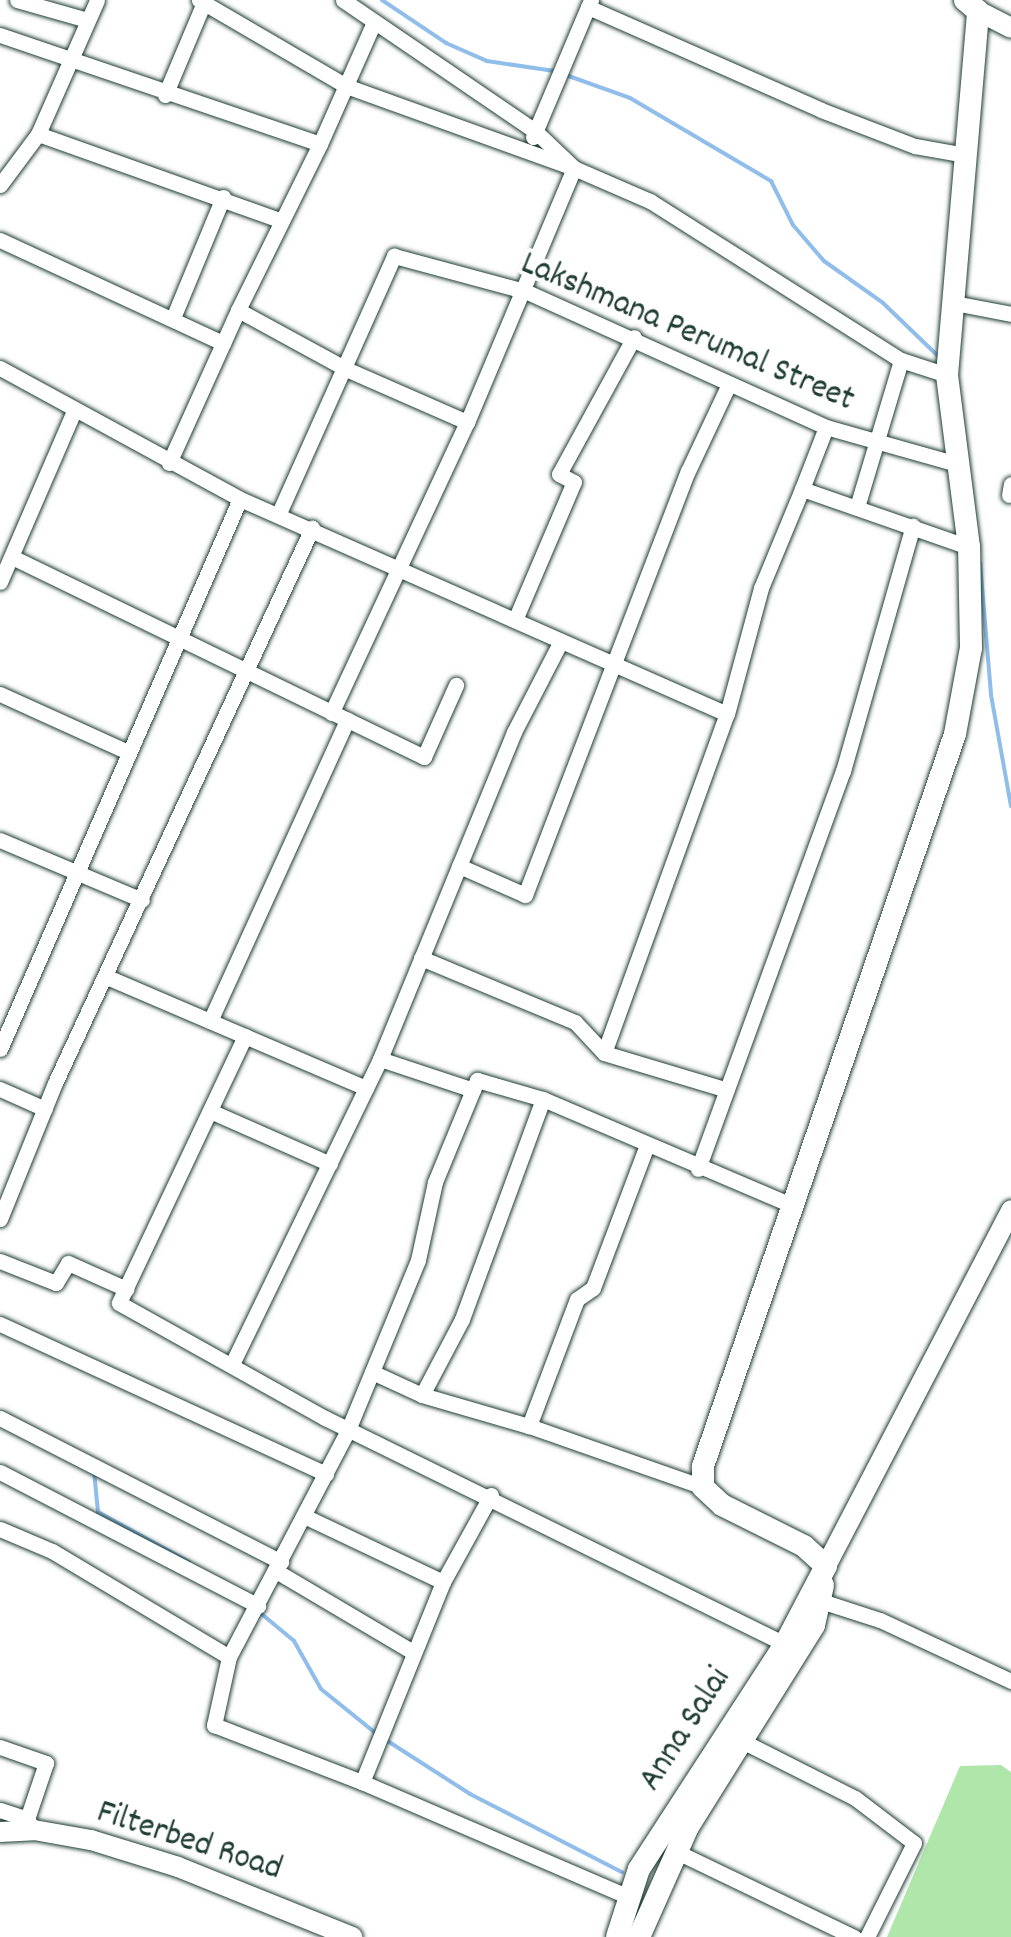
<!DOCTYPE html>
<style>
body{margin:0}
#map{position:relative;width:1011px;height:1937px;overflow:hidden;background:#fff;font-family:Dekko,sans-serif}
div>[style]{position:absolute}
.green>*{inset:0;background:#afe7aa}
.stream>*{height:4px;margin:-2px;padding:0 2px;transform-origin:2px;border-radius:2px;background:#90bdea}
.roads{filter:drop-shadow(0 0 2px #1f3d34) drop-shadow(0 0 2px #1f3d34)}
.minor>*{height:15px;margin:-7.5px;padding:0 7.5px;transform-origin:7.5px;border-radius:7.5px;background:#fff}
.major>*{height:20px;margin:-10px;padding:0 10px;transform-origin:10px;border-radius:10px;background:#fff}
.highway>*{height:22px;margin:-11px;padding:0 11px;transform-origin:11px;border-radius:11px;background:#fff}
span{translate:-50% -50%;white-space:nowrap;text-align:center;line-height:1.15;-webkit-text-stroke:8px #fff;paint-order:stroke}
.street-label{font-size:35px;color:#1f3d34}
</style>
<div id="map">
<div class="green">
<i style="clip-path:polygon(1001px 1765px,1011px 1772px,1011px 1937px,887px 1937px,960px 1766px)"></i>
</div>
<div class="stream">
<i style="left:382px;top:0;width:77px;rotate:33.9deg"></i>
<i style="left:446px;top:43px;width:45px;rotate:23.7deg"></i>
<i style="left:487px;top:61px;width:68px;rotate:8.5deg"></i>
<i style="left:563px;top:74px;width:71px;rotate:19.7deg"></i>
<i style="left:630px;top:98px;width:164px;rotate:30.5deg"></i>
<i style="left:771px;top:181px;width:49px;rotate:63.4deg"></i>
<i style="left:793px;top:225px;width:48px;rotate:49.3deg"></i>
<i style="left:824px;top:261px;width:72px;rotate:35.4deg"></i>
<i style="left:883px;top:303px;width:76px;rotate:43.9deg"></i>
<i style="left:980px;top:563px;width:132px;rotate:85.2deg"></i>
<i style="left:991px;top:695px;width:113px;rotate:79.8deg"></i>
<i style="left:94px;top:1471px;width:41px;rotate:84.4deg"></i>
<i style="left:98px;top:1512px;width:104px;rotate:28.8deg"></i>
<i style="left:258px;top:1611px;width:47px;rotate:39.8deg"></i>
<i style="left:294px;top:1641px;width:55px;rotate:60.6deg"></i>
<i style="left:321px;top:1689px;width:73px;rotate:38.9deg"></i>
<i style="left:386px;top:1740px;width:100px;rotate:32.7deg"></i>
<i style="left:470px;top:1794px;width:171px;rotate:27.2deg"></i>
</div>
<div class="roads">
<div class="minor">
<i style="left:17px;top:0;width:73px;rotate:15.9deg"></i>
<i style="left:199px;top:0;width:170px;rotate:30.3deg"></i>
<i style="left:346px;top:86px;width:242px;rotate:19.8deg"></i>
<i style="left:574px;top:168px;width:276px;rotate:112.8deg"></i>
<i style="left:467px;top:422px;width:321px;rotate:115deg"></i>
<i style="left:343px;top:0;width:232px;rotate:34.3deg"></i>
<i style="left:535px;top:131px;width:54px;rotate:43.5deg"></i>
<i style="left:574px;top:168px;width:83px;rotate:23.5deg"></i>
<i style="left:650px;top:201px;width:297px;rotate:32.4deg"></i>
<i style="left:901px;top:360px;width:48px;rotate:18.1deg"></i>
<i style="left:591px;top:0;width:8px;rotate:113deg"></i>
<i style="left:588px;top:7px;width:255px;rotate:23.8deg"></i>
<i style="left:821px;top:110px;width:101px;rotate:21deg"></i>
<i style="left:915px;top:146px;width:52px;rotate:10deg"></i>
<i style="left:0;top:35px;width:338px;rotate:18.8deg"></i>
<i style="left:320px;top:144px;width:133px;rotate:-66.1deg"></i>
<i style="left:165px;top:95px;width:103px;rotate:-67.2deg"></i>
<i style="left:38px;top:134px;width:257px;rotate:19.6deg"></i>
<i style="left:533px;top:137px;width:141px;rotate:-67.1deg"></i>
<i style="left:0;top:185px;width:64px;rotate:-53.3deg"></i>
<i style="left:38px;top:134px;width:146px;rotate:-66.2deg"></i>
<i style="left:0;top:240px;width:246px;rotate:24.8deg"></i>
<i style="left:954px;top:303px;width:58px;rotate:10.9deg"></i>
<i style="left:238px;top:310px;width:185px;rotate:-63.7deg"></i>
<i style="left:173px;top:318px;width:131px;rotate:-67.5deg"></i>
<i style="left:0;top:368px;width:273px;rotate:28.6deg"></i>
<i style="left:240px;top:499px;width:532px;rotate:23.82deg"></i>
<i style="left:169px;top:463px;width:168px;rotate:-65.7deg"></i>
<i style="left:238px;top:310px;width:125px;rotate:28.6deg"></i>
<i style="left:348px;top:370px;width:130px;rotate:23.6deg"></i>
<i style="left:802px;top:489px;width:66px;rotate:-68.8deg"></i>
<i style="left:1009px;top:495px;width:11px;rotate:-80deg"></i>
<i style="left:857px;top:507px;width:153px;rotate:-73.3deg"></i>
<i style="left:279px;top:513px;width:282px;rotate:-65.9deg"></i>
<i style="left:394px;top:256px;width:136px;rotate:15deg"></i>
<i style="left:525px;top:291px;width:330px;rotate:24.3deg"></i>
<i style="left:826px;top:427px;width:136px;rotate:15.8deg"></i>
<i style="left:12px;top:557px;width:458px;rotate:25.9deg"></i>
<i style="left:424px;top:757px;width:79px;rotate:-66deg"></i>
<i style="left:0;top:582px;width:184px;rotate:-66.6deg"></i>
<i style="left:515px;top:620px;width:150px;rotate:-66.9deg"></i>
<i style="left:574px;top:482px;width:17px;rotate:-152deg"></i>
<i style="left:559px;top:474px;width:156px;rotate:-61.3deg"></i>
<i style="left:0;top:694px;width:141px;rotate:24.4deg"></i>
<i style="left:0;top:840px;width:154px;rotate:22.9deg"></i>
<i style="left:459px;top:866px;width:72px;rotate:23.7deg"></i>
<i style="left:525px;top:895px;width:454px;rotate:-69deg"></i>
<i style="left:688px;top:471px;width:96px;rotate:-64.8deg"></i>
<i style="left:421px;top:958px;width:167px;rotate:22.6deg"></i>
<i style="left:575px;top:1022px;width:42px;rotate:46.9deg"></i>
<i style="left:604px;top:1053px;width:128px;rotate:16.7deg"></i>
<i style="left:107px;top:977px;width:282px;rotate:23.2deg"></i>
<i style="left:210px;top:1021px;width:331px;rotate:-65.5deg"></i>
<i style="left:245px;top:1036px;width:295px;rotate:115.3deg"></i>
<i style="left:119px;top:1303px;width:236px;rotate:29.2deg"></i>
<i style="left:325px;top:1418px;width:513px;rotate:26.17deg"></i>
<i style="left:0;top:1049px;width:600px;rotate:-66.43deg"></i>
<i style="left:604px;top:1053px;width:361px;rotate:-70.1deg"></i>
<i style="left:727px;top:714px;width:131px;rotate:-74.9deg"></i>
<i style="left:761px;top:588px;width:107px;rotate:-67.5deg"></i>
<i style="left:802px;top:489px;width:177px;rotate:19.2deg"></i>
<i style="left:380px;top:1059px;width:98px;rotate:18.4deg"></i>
<i style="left:473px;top:1090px;width:11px;rotate:-68deg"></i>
<i style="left:477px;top:1080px;width:69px;rotate:16.1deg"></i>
<i style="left:543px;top:1099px;width:273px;rotate:23.1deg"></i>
<i style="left:0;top:1089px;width:49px;rotate:24deg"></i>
<i style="left:210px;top:1111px;width:131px;rotate:23.8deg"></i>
<i style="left:647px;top:1145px;width:153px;rotate:110.7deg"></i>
<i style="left:593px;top:1288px;width:19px;rotate:145deg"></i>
<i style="left:577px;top:1299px;width:136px;rotate:110.7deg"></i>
<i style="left:529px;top:1426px;width:184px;rotate:19.3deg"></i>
<i style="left:698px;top:1169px;width:424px;rotate:-70deg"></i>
<i style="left:843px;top:771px;width:255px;rotate:-74.1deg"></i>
<i style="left:0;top:1219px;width:147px;rotate:-68deg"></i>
<i style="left:55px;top:1083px;width:612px;rotate:-65.15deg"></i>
<i style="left:0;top:1261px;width:60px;rotate:21.4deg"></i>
<i style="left:56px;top:1283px;width:23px;rotate:-59deg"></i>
<i style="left:68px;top:1263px;width:64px;rotate:24.1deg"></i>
<i style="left:0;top:1324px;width:359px;rotate:24.7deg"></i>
<i style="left:233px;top:1362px;width:337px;rotate:-64.1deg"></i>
<i style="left:380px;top:1059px;width:353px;rotate:-67.7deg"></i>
<i style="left:514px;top:732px;width:100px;rotate:-62.7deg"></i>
<i style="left:372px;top:1372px;width:55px;rotate:24.7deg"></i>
<i style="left:422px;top:1395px;width:111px;rotate:16.2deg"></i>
<i style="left:422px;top:1395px;width:86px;rotate:-62.2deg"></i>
<i style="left:462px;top:1319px;width:234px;rotate:-69.8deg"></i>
<i style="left:0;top:1418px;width:316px;rotate:27.1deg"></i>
<i style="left:0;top:1472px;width:291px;rotate:27.4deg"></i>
<i style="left:491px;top:1495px;width:99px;rotate:118.9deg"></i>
<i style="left:443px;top:1582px;width:216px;rotate:112deg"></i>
<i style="left:362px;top:1782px;width:291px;rotate:23.3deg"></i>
<i style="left:304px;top:1516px;width:154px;rotate:25.4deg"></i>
<i style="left:0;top:1529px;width:56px;rotate:22.9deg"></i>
<i style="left:52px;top:1551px;width:206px;rotate:30.9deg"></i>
<i style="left:229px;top:1657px;width:70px;rotate:102.4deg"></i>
<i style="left:214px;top:1725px;width:159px;rotate:21.1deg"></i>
<i style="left:276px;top:1571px;width:159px;rotate:30.6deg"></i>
<i style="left:821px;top:1601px;width:62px;rotate:17.9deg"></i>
<i style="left:880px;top:1620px;width:145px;rotate:25deg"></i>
<i style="left:229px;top:1657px;width:256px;rotate:-62.3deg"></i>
<i style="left:348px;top:1430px;width:184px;rotate:-67.6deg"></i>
<i style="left:418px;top:1260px;width:80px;rotate:-77.7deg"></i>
<i style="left:435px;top:1182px;width:100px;rotate:-67.6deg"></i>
<i style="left:744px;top:1742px;width:124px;rotate:26.8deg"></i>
<i style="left:855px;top:1798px;width:74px;rotate:37.3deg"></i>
<i style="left:914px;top:1843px;width:105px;rotate:116.6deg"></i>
<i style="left:0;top:1747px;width:49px;rotate:19.2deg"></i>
<i style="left:46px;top:1763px;width:59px;rotate:108.7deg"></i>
<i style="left:27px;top:1819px;width:13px;rotate:58deg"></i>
<i style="left:0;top:1810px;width:28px;rotate:18deg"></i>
<i style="left:675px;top:1851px;width:199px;rotate:25.7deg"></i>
</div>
<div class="major">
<i style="left:978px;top:11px;width:37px;rotate:27deg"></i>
<i style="left:826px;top:1566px;width:401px;rotate:-62.5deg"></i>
<i style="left:0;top:1832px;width:34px;rotate:-3deg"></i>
<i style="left:34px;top:1830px;width:58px;rotate:10deg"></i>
<i style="left:91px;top:1840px;width:91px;rotate:17.2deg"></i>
<i style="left:178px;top:1867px;width:188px;rotate:21.9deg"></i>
</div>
<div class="highway">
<i style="left:826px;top:1566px;width:30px;rotate:-138deg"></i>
<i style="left:804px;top:1546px;width:92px;rotate:-153.4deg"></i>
<i style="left:722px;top:1505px;width:26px;rotate:-137deg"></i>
<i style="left:703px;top:1487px;width:21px;rotate:-90deg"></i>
<i style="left:703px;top:1466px;width:774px;rotate:-71deg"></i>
<i style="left:955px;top:734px;width:87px;rotate:-79.5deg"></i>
<i style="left:971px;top:648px;width:101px;rotate:-91.1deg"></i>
<i style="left:969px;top:547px;width:173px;rotate:-97.3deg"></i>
<i style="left:947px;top:375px;width:365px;rotate:-85.1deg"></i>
<i style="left:978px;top:11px;width:17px;rotate:-140deg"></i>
<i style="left:617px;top:1937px;width:71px;rotate:-72.1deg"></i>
<i style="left:639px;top:1869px;width:268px;rotate:-57deg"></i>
<i style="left:785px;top:1644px;width:88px;rotate:-62.3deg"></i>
<i style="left:639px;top:1937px;width:120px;rotate:-66deg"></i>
<i style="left:688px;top:1827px;width:238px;rotate:-58deg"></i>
<i style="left:814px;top:1625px;width:41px;rotate:-77.3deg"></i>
</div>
</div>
<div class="street-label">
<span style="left:687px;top:333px;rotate:23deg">Lakshmana Perumal Street</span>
<span style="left:686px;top:1730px;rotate:-57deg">Anna Salai</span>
<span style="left:189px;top:1842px;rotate:18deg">Filterbed Road</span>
</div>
</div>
